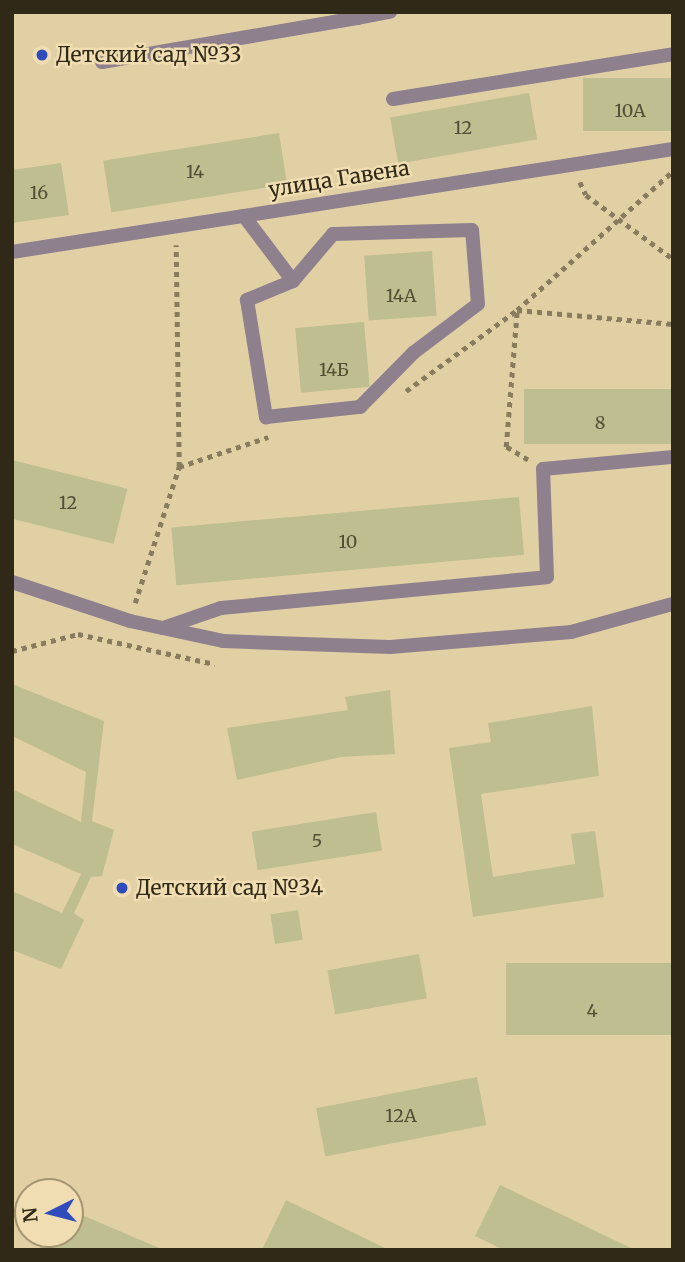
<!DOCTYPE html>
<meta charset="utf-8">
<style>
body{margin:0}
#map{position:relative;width:685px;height:1262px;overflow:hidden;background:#e2d0a5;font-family:Merriweather,serif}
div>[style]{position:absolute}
.building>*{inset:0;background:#bebe91;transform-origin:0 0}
.path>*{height:4.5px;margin-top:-2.25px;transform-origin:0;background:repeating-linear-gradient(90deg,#897c5e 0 5px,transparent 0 10px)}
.lane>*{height:14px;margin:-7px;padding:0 7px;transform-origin:7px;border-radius:7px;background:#8f808e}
.street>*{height:14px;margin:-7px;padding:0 7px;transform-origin:7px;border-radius:7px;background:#8f808e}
.dots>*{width:19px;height:19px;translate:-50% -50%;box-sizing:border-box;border:4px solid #f0ddb1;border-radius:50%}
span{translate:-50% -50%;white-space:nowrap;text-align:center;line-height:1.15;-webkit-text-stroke:5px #f0ddb1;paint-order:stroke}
.number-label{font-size:18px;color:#544e36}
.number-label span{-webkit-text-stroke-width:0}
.poi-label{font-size:21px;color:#302918}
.left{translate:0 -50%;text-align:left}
.street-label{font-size:21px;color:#302918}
.frame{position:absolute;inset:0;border:14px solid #302918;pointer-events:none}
.north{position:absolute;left:14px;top:1178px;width:70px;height:70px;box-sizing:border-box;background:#f0ddb1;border:2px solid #a39574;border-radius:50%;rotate:264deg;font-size:19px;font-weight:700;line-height:28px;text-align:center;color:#302918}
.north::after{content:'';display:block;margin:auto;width:24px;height:32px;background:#304bbc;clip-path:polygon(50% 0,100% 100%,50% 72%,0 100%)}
</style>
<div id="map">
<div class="building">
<i style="left:673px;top:78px;width:53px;height:90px;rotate:90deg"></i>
<i style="left:529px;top:93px;width:47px;height:141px;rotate:80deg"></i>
<i style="left:279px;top:133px;width:52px;height:178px;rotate:81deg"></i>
<i style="clip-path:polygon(61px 163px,69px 215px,12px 223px,12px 170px)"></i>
<i style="left:432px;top:251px;width:65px;height:68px;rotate:86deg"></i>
<i style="left:364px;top:322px;width:65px;height:69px;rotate:85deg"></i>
<i style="left:673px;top:389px;width:55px;height:149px;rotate:90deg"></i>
<i style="left:12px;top:460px;width:119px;height:57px;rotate:14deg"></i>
<i style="left:519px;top:497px;width:58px;height:349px;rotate:85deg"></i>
<i style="clip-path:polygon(12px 684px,104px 721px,92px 821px,114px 830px,102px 876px,91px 877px,74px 913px,84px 920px,61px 969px,12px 950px,12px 891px,62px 913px,81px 874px,12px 844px,12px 789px,81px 822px,86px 772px,12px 736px)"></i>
<i style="clip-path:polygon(390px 690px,395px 754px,341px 757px,237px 780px,227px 728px,348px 710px,345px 697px)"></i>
<i style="clip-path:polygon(592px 706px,599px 776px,481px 794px,493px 877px,575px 864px,571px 834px,595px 831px,604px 897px,473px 917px,449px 748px,491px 742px,488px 723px)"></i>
<i style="left:376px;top:812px;width:39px;height:126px;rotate:81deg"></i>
<i style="left:298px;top:910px;width:30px;height:28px;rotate:81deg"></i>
<i style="left:419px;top:954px;width:45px;height:93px;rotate:80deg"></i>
<i style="left:673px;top:963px;width:72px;height:167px;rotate:90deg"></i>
<i style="left:477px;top:1077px;width:49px;height:164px;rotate:79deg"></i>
<i style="clip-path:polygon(500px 1185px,635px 1250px,504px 1250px,475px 1236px)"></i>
<i style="clip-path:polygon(286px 1200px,389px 1250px,262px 1250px)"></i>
<i style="clip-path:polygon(70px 1210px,164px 1250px,39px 1250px,45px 1234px,70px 1234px)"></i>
</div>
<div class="path">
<i style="left:580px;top:182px;width:14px;rotate:65deg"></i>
<i style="left:586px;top:195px;width:108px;rotate:36.3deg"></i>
<i style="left:406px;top:391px;width:137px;rotate:-36.1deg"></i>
<i style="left:517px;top:310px;width:209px;rotate:-41.7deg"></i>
<i style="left:528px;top:460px;width:26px;rotate:-149deg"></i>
<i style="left:506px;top:447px;width:137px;rotate:-85.4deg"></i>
<i style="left:517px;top:310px;width:157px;rotate:5.1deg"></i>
<i style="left:179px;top:467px;width:94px;rotate:-18.6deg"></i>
<i style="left:135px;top:603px;width:143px;rotate:-72.1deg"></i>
<i style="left:179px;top:467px;width:222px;rotate:-90.8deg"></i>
<i style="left:12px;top:651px;width:68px;rotate:-14.4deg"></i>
<i style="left:78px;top:634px;width:140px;rotate:12.4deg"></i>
</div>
<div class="lane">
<i style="left:358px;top:18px;width:33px;rotate:-11deg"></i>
<i style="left:102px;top:62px;width:260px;rotate:-9.8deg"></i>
<i style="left:358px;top:18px;width:6px;rotate:-99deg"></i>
<i style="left:393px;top:99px;width:284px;rotate:-9.1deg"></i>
<i style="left:244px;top:216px;width:81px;rotate:53deg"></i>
<i style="left:293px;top:281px;width:50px;rotate:157.6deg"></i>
<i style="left:247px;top:300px;width:119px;rotate:80.8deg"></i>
<i style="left:266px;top:417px;width:95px;rotate:-6.1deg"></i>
<i style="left:360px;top:407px;width:76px;rotate:-45.5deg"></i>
<i style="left:413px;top:353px;width:81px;rotate:-37deg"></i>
<i style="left:478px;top:304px;width:74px;rotate:-94.6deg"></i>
<i style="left:472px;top:230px;width:139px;rotate:178.4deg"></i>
<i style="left:333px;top:234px;width:62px;rotate:130.4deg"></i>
<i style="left:163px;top:628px;width:61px;rotate:-19deg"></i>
<i style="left:221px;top:608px;width:327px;rotate:-5.4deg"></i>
<i style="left:547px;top:577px;width:108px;rotate:-92.1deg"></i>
<i style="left:543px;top:469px;width:131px;rotate:-5.3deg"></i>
</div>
<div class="street">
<i style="left:12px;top:252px;width:669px;rotate:-8.86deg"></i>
<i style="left:12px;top:582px;width:124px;rotate:18.3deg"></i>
<i style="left:130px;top:621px;width:95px;rotate:12.1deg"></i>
<i style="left:223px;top:641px;width:167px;rotate:2.1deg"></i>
<i style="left:390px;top:647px;width:182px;rotate:-4.7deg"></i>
<i style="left:571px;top:632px;width:106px;rotate:-15.4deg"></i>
</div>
<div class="dots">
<i style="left:42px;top:55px;background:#304bbc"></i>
<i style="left:122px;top:888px;background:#304bbc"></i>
</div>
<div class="number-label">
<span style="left:630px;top:111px">10А</span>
<span style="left:463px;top:128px">12</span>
<span style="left:195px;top:172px">14</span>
<span style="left:39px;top:193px">16</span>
<span style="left:401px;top:296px">14А</span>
<span style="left:334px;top:370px">14Б</span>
<span style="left:600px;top:423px">8</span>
<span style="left:68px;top:503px">12</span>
<span style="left:348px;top:542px">10</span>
<span style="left:317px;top:841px">5</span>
<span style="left:592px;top:1011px">4</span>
<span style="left:401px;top:1116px">12А</span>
</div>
<div class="poi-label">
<span class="left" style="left:56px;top:55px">Детский сад №33</span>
<span class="left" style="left:136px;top:888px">Детский сад №34</span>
</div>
<div class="street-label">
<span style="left:339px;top:179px;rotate:-9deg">улица Гавена</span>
</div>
<div class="frame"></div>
<div class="north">N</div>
</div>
